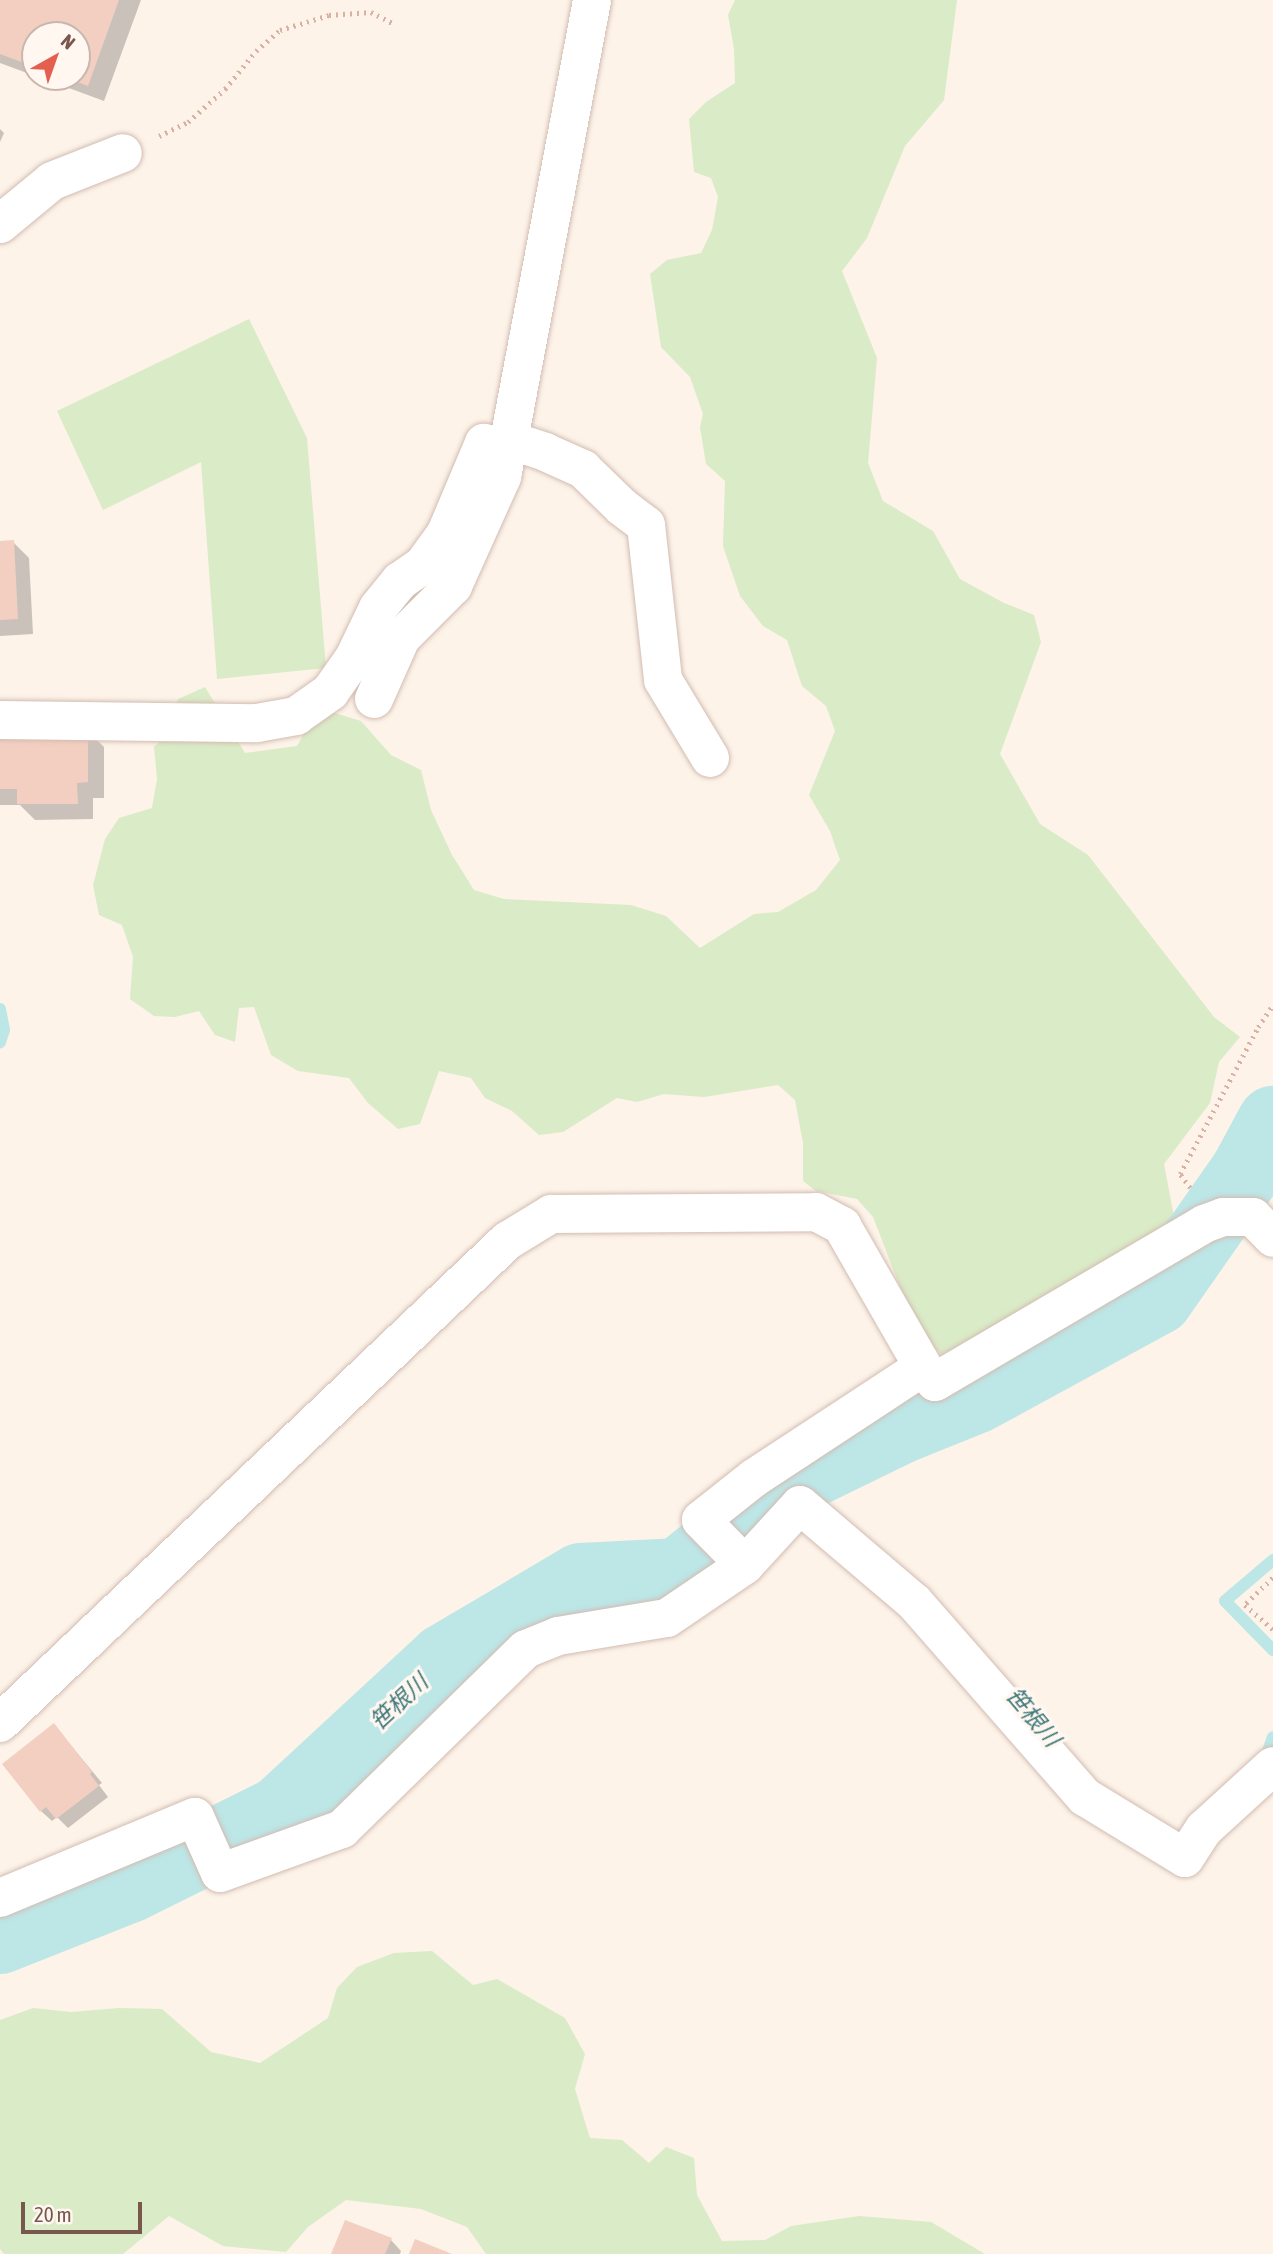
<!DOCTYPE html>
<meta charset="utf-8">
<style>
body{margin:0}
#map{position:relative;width:1273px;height:2254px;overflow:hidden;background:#fdf3e9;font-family:"Asap Condensed","Noto Sans JP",sans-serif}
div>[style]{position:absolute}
.green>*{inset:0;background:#daebc7}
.shadow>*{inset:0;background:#0003}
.stream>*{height:12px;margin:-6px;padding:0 6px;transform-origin:6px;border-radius:6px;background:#bde6e7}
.river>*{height:72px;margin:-36px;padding:0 36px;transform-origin:36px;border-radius:36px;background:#bde6e7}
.building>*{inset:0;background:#f2cfc1}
.path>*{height:4.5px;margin-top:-2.25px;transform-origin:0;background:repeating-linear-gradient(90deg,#d8b1a3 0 2px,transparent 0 7px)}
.roads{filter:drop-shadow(0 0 2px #d2bcb1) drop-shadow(0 0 2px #d2bcb1)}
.minor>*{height:38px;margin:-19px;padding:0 19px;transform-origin:19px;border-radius:19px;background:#fff}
span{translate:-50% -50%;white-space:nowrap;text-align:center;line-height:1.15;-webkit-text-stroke:6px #fff7f0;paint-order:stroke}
.water-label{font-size:23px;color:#407a7c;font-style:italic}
.north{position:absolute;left:21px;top:21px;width:70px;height:70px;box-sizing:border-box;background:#fff7f0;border:2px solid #c9b7ae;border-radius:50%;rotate:40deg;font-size:19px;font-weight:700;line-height:28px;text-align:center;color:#78574c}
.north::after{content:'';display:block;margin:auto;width:24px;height:32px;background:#e55f50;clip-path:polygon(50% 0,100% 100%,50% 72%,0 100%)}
.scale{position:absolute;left:21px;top:2202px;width:121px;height:32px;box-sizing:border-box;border:4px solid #78574c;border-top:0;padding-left:9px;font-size:21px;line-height:24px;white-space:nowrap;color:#78574c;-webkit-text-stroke:5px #fff7f0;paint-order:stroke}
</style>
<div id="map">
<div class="green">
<i style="clip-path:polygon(735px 0,957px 0,944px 100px,905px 146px,867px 238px,842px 271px,877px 358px,868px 463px,883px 501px,933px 531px,960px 579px,1004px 603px,1034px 615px,1041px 642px,1000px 754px,1040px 824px,1088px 855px,1214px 1017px,1240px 1037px,1219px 1062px,1210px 1103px,1164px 1164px,1175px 1222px,950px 1360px,936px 1350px,907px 1305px,873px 1217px,857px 1199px,816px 1191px,803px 1181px,803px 1143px,795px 1100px,778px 1085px,704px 1097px,664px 1094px,637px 1102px,617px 1098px,563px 1132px,539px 1135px,512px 1111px,485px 1098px,471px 1078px,439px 1071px,420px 1124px,398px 1129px,368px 1103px,349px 1078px,298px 1071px,271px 1055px,254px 1007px,239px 1008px,235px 1042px,215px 1035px,199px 1011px,175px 1017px,154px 1016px,130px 999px,133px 957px,122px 925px,99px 915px,93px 885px,105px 839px,119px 818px,152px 808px,157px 779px,154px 747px,166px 736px,178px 699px,205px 687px,245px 753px,297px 746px,318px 708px,361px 721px,391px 755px,421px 770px,431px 810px,452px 855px,474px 890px,504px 899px,631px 905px,666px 916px,700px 948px,754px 914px,778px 912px,816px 890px,840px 860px,830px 831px,809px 795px,835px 731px,826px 706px,802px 686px,787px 640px,763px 626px,740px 596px,723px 546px,725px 481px,706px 464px,700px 427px,703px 414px,690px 377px,661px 347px,650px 274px,667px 260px,701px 253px,712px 230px,718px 197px,711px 178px,694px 172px,689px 119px,706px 102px,735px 83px,734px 49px,728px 15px)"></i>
<i style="clip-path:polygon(249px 319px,307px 438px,326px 668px,217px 679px,201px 462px,103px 510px,57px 411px)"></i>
<i style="clip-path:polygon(432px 1951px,473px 1985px,497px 1979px,565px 2018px,585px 2054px,575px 2089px,590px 2138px,622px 2140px,649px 2163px,666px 2147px,694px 2158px,697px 2195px,722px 2241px,765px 2240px,791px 2226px,859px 2216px,931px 2222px,985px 2254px,486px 2254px,467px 2227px,421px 2209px,346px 2200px,308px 2227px,286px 2252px,223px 2246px,169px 2216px,123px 2254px,4px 2254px,0 2249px,0 2020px,33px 2008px,71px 2012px,119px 2008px,162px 2009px,211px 2052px,260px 2063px,328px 2018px,337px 1988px,357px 1967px,394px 1953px)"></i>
</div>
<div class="shadow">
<i style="clip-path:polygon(0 0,141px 0,104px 101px,39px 77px,77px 77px,77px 35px,35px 35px,35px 76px,0 63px)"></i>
<i style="clip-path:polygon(0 129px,4px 133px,0 142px)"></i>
<i style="clip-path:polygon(13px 542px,29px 558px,33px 634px,0 636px,0 543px)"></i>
<i style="clip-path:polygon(0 731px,88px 731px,104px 747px,104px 798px,93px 798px,93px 819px,35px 820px,20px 805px,0 805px)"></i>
<i style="clip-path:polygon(54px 1725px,102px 1783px,99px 1785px,108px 1797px,68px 1828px,57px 1817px,52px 1821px,41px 1811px)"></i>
<i style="clip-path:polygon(391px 2240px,401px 2251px,400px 2254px,333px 2254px)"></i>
</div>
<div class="stream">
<i style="left:0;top:1009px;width:21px;rotate:79deg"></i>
<i style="left:4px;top:1030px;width:13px;rotate:108deg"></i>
<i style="left:796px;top:1479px;width:25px;rotate:40deg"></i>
<i style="left:1273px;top:1560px;width:63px;rotate:139.5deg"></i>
<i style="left:1225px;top:1601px;width:69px;rotate:45.6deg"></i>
<i style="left:1265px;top:1760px;width:24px;rotate:-71deg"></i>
</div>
<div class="river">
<i style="left:0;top:1938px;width:139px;rotate:-21.6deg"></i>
<i style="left:129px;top:1887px;width:169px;rotate:-26.4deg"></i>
<i style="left:280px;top:1812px;width:224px;rotate:-42.8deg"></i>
<i style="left:444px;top:1660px;width:159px;rotate:-30.6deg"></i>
<i style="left:581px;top:1579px;width:98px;rotate:-2.9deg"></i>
<i style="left:679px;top:1574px;width:151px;rotate:-39.1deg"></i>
<i style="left:796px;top:1479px;width:114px;rotate:-26.1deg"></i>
<i style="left:898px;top:1429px;width:85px;rotate:-22.1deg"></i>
<i style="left:977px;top:1397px;width:205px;rotate:-28.6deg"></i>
<i style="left:1157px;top:1299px;width:155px;rotate:-55deg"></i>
<i style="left:1246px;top:1172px;width:57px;rotate:-61.6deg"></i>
</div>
<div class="building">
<i style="clip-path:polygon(0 0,119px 0,88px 86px,64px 77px,77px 77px,77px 35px,35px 35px,35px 67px,0 54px)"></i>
<i style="clip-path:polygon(14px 540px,18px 619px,0 620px,0 541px)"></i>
<i style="clip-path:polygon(0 729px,88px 729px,88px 782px,77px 783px,78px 804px,17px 804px,17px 789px,0 789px)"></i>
<i style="clip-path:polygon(54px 1723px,92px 1772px,90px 1774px,99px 1786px,56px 1819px,46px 1807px,40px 1812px,2px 1764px)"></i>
<i style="clip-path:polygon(345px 2220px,392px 2238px,385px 2254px,331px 2254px)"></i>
<i style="clip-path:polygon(415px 2239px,452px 2254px,409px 2254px)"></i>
</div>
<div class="path">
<i style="left:159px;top:136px;width:32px;rotate:-26deg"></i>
<i style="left:188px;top:122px;width:50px;rotate:-41.7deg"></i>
<i style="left:225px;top:89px;width:49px;rotate:-50.8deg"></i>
<i style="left:256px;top:51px;width:32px;rotate:-41deg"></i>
<i style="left:280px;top:30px;width:51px;rotate:-17deg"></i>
<i style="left:329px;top:15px;width:42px;rotate:-4.1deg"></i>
<i style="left:371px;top:12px;width:27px;rotate:27deg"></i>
<i style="left:1190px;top:1188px;width:17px;rotate:-126deg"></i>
<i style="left:1180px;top:1174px;width:166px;rotate:-62deg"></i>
<i style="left:1258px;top:1027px;width:27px;rotate:-56deg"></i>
<i style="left:1273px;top:1578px;width:39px;rotate:136deg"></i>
<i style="left:1245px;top:1605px;width:37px;rotate:41deg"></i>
</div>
<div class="roads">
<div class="minor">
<i style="left:0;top:224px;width:67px;rotate:-39.6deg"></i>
<i style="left:52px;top:181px;width:76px;rotate:-21.5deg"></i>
<i style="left:509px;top:440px;width:38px;rotate:18deg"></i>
<i style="left:545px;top:452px;width:42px;rotate:24.1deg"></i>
<i style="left:583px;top:469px;width:54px;rotate:44.3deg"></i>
<i style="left:622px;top:507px;width:30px;rotate:37deg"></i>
<i style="left:646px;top:525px;width:156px;rotate:83.7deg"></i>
<i style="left:663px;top:680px;width:91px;rotate:58.9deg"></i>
<i style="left:374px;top:699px;width:67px;rotate:-66.1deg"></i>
<i style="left:401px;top:638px;width:74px;rotate:-45deg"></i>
<i style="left:453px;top:586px;width:120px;rotate:-65.8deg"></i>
<i style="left:502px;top:477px;width:485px;rotate:-79.3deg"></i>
<i style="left:0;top:720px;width:257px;rotate:0.7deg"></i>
<i style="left:257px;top:723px;width:40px;rotate:-10deg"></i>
<i style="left:296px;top:716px;width:42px;rotate:-35.2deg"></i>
<i style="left:330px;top:692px;width:42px;rotate:-54.8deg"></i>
<i style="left:354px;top:658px;width:55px;rotate:-64.4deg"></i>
<i style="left:378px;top:608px;width:35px;rotate:-51deg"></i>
<i style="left:400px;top:581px;width:28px;rotate:-35deg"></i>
<i style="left:423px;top:565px;width:39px;rotate:-54deg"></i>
<i style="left:446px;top:533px;width:98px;rotate:-67.1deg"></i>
<i style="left:484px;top:443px;width:24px;rotate:15deg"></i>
<i style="left:745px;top:1565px;width:81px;rotate:-47.5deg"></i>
<i style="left:800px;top:1505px;width:151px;rotate:40.4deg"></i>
<i style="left:915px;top:1603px;width:258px;rotate:48.8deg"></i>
<i style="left:1085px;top:1797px;width:117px;rotate:31.4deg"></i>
<i style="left:1185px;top:1858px;width:35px;rotate:-57deg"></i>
<i style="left:1204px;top:1829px;width:93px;rotate:-42.4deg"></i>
<i style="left:0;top:1723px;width:700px;rotate:-43.55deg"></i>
<i style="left:507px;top:1241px;width:52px;rotate:-31.5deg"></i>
<i style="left:551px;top:1214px;width:265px;rotate:-0.4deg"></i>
<i style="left:816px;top:1212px;width:30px;rotate:28deg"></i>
<i style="left:842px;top:1226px;width:163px;rotate:60.1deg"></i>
<i style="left:0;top:1898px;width:211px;rotate:-22.6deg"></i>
<i style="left:195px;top:1817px;width:61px;rotate:65.9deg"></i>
<i style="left:220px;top:1873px;width:130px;rotate:-19.8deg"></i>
<i style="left:342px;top:1829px;width:257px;rotate:-44.4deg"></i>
<i style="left:526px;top:1649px;width:35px;rotate:-22deg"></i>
<i style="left:558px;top:1636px;width:110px;rotate:-9.4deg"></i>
<i style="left:667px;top:1618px;width:94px;rotate:-34.2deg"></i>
<i style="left:745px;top:1565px;width:63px;rotate:-134.4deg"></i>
<i style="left:701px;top:1520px;width:68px;rotate:-38.4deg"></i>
<i style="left:754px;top:1478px;width:202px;rotate:-33.3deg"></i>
<i style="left:923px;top:1367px;width:19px;rotate:51deg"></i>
<i style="left:935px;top:1382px;width:312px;rotate:-30.4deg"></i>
<i style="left:1204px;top:1224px;width:20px;rotate:-20deg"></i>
<i style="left:1223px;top:1217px;width:30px"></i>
<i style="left:1253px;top:1217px;width:29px;rotate:46deg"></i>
</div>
</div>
<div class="water-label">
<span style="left:399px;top:1702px;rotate:-43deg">笹根川</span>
<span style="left:1033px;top:1717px;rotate:50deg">笹根川</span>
</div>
<div class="north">N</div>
<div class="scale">20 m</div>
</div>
